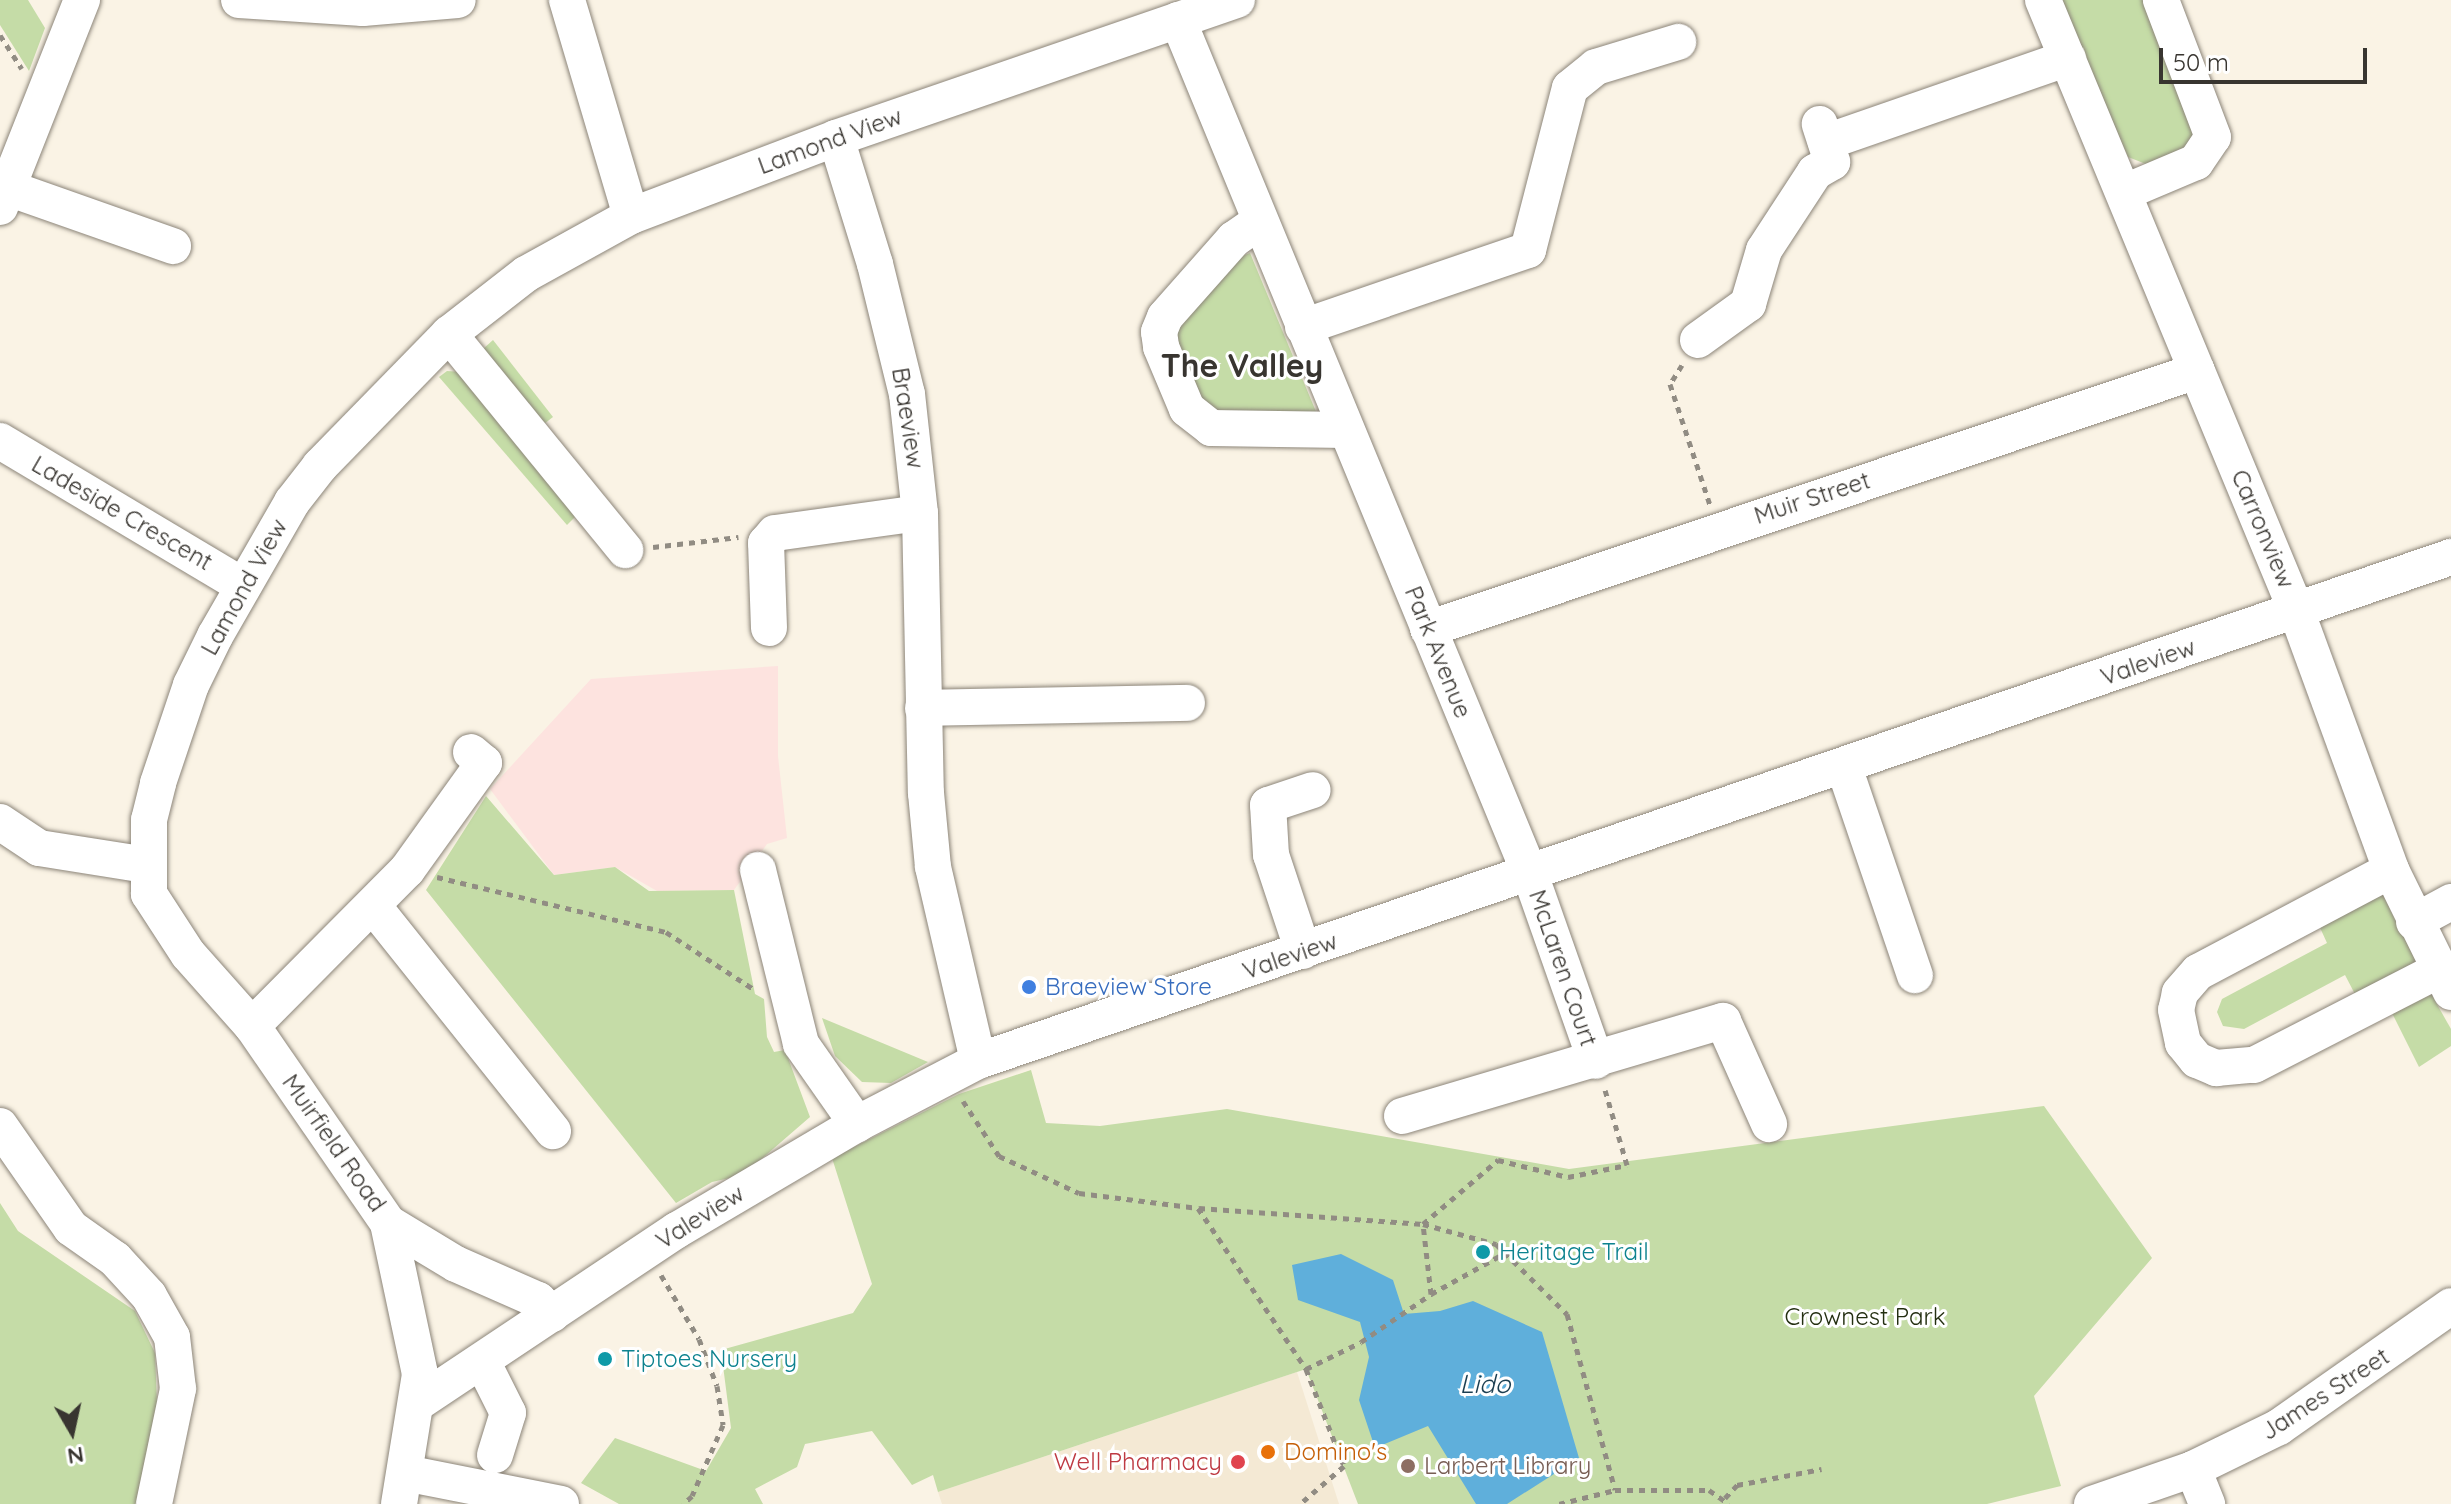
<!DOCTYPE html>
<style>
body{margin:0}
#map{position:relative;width:2451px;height:1504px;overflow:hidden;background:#faf3e5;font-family:Quicksand,sans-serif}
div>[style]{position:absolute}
.built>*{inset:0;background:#f4e9d4}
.education>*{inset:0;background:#fde3df}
.green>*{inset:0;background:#c5dca7}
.water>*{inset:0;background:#5fafdb}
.path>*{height:5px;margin-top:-2.5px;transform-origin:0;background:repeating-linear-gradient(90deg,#918c83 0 6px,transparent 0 12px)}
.roads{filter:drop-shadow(0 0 2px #8c8579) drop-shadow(0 0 2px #8c8579)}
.minor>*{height:36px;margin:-18px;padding:0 18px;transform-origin:18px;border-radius:18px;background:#fff}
.dots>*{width:22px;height:22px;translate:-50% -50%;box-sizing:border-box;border:4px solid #fff;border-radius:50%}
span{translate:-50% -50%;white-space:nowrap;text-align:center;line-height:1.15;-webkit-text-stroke:6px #fff;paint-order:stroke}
.street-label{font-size:24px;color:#383530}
.shop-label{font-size:24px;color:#366cbe}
.left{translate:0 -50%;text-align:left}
.culture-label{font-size:24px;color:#0d838f}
.park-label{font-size:24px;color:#242f11}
.food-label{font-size:24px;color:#c56008}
.health-label{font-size:24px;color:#be3a42}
.right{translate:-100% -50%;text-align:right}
.education-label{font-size:24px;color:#785e54}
.water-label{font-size:26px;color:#1b3e51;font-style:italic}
.district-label{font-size:32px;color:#383530;font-weight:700}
.north{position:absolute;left:32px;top:1392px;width:80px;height:80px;-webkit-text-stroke:6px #fff;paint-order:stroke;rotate:171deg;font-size:22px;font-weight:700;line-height:32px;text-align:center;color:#383530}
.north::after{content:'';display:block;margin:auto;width:28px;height:36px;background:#383530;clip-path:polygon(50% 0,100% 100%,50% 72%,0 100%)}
.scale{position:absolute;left:2159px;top:48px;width:208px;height:36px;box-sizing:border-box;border:4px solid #383530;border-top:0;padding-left:10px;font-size:24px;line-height:28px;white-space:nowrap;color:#383530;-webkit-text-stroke:6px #fff;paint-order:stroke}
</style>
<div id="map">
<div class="built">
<i style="clip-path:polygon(1297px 1372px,1339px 1504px,942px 1504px,938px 1492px)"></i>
</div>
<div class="education">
<i style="clip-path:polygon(778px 666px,778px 756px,787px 838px,767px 844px,734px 890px,657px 891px,615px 867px,554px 875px,490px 789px,591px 679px)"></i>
</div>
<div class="green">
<i style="clip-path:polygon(0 0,28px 0,45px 28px,29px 71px,0 25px)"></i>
<i style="clip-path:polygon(2060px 0,2148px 0,2199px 144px,2151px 166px,2128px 157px)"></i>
<i style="clip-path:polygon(1250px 253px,1317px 414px,1212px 418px,1172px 342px,1178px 319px,1237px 258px)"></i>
<i style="clip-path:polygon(493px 340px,553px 417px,540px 427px,483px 349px)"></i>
<i style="clip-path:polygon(447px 371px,461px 372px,576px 516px,567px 525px,439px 377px)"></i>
<i style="clip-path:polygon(486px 796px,554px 875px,615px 867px,649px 891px,734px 890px,755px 994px,764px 999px,767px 1037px,774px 1052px,785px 1050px,810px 1117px,743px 1175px,712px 1182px,676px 1203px,426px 890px)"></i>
<i style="clip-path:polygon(2380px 889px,2419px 968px,2357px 998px,2345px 975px,2244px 1029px,2223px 1026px,2217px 1012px,2222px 999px,2327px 943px,2317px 921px)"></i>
<i style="clip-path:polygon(2430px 992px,2451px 1029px,2451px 1046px,2419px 1067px,2391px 1011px)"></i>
<i style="clip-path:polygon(822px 1018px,928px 1062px,891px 1083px,862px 1082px,835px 1056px)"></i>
<i style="clip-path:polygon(1031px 1070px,1046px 1123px,1100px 1126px,1227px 1109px,1569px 1169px,2044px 1106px,2152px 1258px,2034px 1396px,2061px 1486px,1987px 1504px,1358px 1504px,1306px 1369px,938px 1492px,933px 1475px,912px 1485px,872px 1431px,805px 1444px,797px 1467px,755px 1489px,763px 1504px,619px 1504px,581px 1483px,615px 1438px,706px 1471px,731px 1428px,721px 1350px,853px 1313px,872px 1284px,832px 1158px,959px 1094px)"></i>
<i style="clip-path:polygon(0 1203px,18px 1231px,135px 1311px,155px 1353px,157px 1403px,136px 1504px,0 1504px)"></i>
</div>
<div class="water">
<i style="clip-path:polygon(1341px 1254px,1393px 1280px,1404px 1314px,1440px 1311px,1473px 1301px,1542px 1332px,1579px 1458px,1507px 1504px,1476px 1504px,1428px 1426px,1375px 1448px,1359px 1400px,1369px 1357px,1360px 1322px,1298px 1300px,1292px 1265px)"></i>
</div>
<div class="path">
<i style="left:0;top:35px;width:40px;rotate:57.1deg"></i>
<i style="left:1682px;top:365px;width:22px;rotate:122deg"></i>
<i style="left:1670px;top:384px;width:127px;rotate:71.7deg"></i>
<i style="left:653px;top:547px;width:86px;rotate:-6.7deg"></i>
<i style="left:437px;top:877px;width:236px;rotate:13.5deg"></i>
<i style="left:666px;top:932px;width:106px;rotate:33.1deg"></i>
<i style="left:963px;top:1101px;width:66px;rotate:56.8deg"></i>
<i style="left:999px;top:1156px;width:88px;rotate:24.8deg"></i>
<i style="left:1079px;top:1193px;width:120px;rotate:7.2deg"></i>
<i style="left:1198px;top:1208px;width:194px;rotate:56.1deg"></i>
<i style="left:1306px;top:1369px;width:104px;rotate:68.6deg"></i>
<i style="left:1344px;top:1466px;width:58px;rotate:139.2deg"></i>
<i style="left:1199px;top:1208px;width:225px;rotate:4.1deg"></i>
<i style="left:1423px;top:1224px;width:99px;rotate:-40.5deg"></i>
<i style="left:1498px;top:1160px;width:72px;rotate:13.7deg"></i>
<i style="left:1568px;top:1177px;width:60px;rotate:-11.5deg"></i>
<i style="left:1627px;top:1165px;width:78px;rotate:-106.3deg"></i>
<i style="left:661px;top:1275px;width:74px;rotate:59.3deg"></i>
<i style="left:699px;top:1339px;width:50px;rotate:69deg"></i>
<i style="left:717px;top:1386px;width:39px;rotate:81deg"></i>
<i style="left:723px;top:1425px;width:77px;rotate:113.6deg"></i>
<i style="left:692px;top:1496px;width:12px;rotate:138deg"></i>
<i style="left:1431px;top:1294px;width:85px;rotate:-29deg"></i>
<i style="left:1306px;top:1369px;width:61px;rotate:-26.1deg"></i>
<i style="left:1361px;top:1342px;width:85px;rotate:-34.4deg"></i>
<i style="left:1431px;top:1294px;width:70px;rotate:-96.5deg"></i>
<i style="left:1423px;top:1224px;width:76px;rotate:15.3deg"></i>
<i style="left:1496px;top:1244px;width:100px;rotate:44.6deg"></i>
<i style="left:1567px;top:1314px;width:182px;rotate:74.7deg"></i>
<i style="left:1615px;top:1490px;width:94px"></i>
<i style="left:1709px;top:1490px;width:24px;rotate:35deg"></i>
<i style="left:1725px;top:1498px;width:18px;rotate:-47deg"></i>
<i style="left:1737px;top:1485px;width:86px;rotate:-10.7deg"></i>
<i style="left:1559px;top:1504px;width:58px;rotate:-14deg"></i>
</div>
<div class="roads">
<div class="minor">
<i style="left:239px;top:0;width:124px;rotate:3.7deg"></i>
<i style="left:363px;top:8px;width:95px;rotate:-4.8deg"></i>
<i style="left:567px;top:0;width:225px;rotate:73.5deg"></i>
<i style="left:2043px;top:0;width:660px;rotate:67.47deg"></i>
<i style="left:2296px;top:610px;width:277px;rotate:69.9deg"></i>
<i style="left:2391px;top:870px;width:136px;rotate:63.8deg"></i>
<i style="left:1178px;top:20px;width:924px;rotate:67.6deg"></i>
<i style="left:1530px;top:874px;width:198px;rotate:70.6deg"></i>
<i style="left:836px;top:138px;width:132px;rotate:72.8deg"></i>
<i style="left:875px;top:264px;width:134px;rotate:76.2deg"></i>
<i style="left:907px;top:394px;width:120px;rotate:83.8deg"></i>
<i style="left:920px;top:513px;width:280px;rotate:88.8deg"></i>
<i style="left:926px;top:793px;width:74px;rotate:84.6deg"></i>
<i style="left:933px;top:867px;width:199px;rotate:76.9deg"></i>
<i style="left:1826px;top:142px;width:256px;rotate:-19.1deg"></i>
<i style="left:8px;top:188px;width:175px;rotate:19.4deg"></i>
<i style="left:2125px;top:192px;width:77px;rotate:-22.9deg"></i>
<i style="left:2196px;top:162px;width:30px;rotate:-56deg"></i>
<i style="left:2213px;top:137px;width:147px;rotate:-110.8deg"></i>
<i style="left:0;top:207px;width:223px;rotate:-68.4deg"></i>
<i style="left:1260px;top:221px;width:32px;rotate:145deg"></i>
<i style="left:1234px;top:239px;width:104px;rotate:131.5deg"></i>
<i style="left:1165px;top:317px;width:16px;rotate:112deg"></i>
<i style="left:1159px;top:332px;width:15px;rotate:82deg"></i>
<i style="left:1161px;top:347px;width:67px;rotate:67.2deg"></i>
<i style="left:1187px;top:409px;width:31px;rotate:38deg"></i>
<i style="left:1211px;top:428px;width:135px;rotate:0.8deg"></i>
<i style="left:1303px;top:327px;width:238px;rotate:-18.9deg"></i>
<i style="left:1528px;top:250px;width:167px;rotate:-75.5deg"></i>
<i style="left:1570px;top:88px;width:33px;rotate:-39deg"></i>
<i style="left:1596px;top:67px;width:86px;rotate:-17deg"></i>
<i style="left:449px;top:334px;width:279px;rotate:50.8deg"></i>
<i style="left:1698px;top:340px;width:62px;rotate:-35.8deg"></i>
<i style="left:1748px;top:304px;width:56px;rotate:-73.5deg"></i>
<i style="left:1764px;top:250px;width:93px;rotate:-56.8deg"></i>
<i style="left:1815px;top:172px;width:20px;rotate:-30deg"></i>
<i style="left:1832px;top:162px;width:40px;rotate:-108deg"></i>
<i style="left:0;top:441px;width:283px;rotate:30.8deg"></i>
<i style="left:769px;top:628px;width:85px;rotate:-92deg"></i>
<i style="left:766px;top:543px;width:13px;rotate:-48deg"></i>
<i style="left:775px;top:533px;width:146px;rotate:-7.9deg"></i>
<i style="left:1428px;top:629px;width:811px;rotate:-18.55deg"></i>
<i style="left:923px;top:708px;width:264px;rotate:-1.1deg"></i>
<i style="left:1844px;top:767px;width:220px;rotate:71.2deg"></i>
<i style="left:0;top:822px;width:47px;rotate:33.7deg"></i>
<i style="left:39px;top:848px;width:108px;rotate:9deg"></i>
<i style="left:758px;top:870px;width:179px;rotate:76.1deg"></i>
<i style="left:801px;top:1044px;width:98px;rotate:55deg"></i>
<i style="left:2391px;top:870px;width:218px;rotate:152.1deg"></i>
<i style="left:2198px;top:972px;width:28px;rotate:131deg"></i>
<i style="left:2180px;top:993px;width:17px;rotate:103deg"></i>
<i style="left:2176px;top:1010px;width:34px;rotate:78deg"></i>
<i style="left:2183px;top:1043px;width:22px;rotate:51deg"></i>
<i style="left:2197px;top:1060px;width:21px;rotate:23deg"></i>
<i style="left:2216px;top:1068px;width:38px;rotate:-5deg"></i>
<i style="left:2254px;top:1065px;width:208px;rotate:-27.2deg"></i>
<i style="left:374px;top:907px;width:287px;rotate:51.4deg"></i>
<i style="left:2414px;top:922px;width:42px;rotate:-28.4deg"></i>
<i style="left:1303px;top:951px;width:101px;rotate:-108.4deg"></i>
<i style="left:1271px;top:855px;width:50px;rotate:-93.4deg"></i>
<i style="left:1268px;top:805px;width:47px;rotate:-18.4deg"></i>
<i style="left:252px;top:1026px;width:220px;rotate:-45.2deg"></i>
<i style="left:407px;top:870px;width:132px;rotate:-54.3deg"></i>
<i style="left:484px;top:763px;width:17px;rotate:-140deg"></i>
<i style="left:1402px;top:1116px;width:335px;rotate:-16.5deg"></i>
<i style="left:1723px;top:1021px;width:113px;rotate:65.9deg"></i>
<i style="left:0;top:1126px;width:124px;rotate:55.2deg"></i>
<i style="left:71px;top:1228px;width:54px;rotate:35.2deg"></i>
<i style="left:115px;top:1259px;width:50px;rotate:47.4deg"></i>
<i style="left:149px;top:1296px;width:47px;rotate:60.7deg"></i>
<i style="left:172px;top:1337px;width:52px;rotate:83.4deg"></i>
<i style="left:178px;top:1389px;width:117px;rotate:101.8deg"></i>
<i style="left:388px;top:1223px;width:79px;rotate:31.1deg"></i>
<i style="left:456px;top:1264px;width:90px;rotate:23.7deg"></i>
<i style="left:538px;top:1300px;width:20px;rotate:45deg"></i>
<i style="left:482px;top:1361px;width:58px;rotate:63.4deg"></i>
<i style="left:508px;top:1413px;width:44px;rotate:107.2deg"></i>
<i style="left:419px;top:1402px;width:310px;rotate:-33.7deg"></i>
<i style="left:677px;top:1230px;width:209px;rotate:-30.5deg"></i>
<i style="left:857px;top:1124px;width:136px;rotate:-27.5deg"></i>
<i style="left:978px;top:1061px;width:1557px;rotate:-18.89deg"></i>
<i style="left:2193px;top:1469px;width:38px;rotate:68deg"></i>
<i style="left:405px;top:1473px;width:159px;rotate:11.2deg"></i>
<i style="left:399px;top:1504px;width:132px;rotate:-80.8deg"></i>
<i style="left:420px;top:1374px;width:154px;rotate:-102deg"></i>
<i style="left:388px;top:1223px;width:239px;rotate:-124.6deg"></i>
<i style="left:252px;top:1026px;width:96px;rotate:-131.6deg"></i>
<i style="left:188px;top:954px;width:72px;rotate:-123deg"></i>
<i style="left:149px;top:894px;width:74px;rotate:-90deg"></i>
<i style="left:149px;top:820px;width:38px;rotate:-76deg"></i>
<i style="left:158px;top:783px;width:103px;rotate:-71.4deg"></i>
<i style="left:191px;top:685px;width:55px;rotate:-63.9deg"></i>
<i style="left:215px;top:636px;width:155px;rotate:-60.1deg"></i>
<i style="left:292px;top:502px;width:46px;rotate:-52.1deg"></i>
<i style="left:320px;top:466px;width:185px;rotate:-45.7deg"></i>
<i style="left:449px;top:334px;width:98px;rotate:-37.9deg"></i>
<i style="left:526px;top:274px;width:120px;rotate:-28.9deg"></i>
<i style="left:631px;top:216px;width:219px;rotate:-20.8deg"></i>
<i style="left:836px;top:138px;width:424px;rotate:-19deg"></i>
<i style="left:2092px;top:1504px;width:107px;rotate:-19.1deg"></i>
<i style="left:2193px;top:1469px;width:96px;rotate:-26deg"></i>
<i style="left:2279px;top:1427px;width:210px;rotate:-35.1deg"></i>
</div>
</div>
<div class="dots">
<i style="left:1029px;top:987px;background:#3f7fe0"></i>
<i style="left:1483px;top:1252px;background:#0f9aa8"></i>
<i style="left:605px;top:1359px;background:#0f9aa8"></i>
<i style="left:1268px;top:1452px;background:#e8710a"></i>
<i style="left:1238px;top:1462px;background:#e0444e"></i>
<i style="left:1408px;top:1466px;background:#8d6e63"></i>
</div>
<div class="street-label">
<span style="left:830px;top:141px;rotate:-20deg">Lamond View</span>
<span style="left:908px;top:418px;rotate:81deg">Braeview</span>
<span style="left:1812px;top:498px;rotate:-18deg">Muir Street</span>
<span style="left:122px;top:513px;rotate:30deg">Ladeside Crescent</span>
<span style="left:2263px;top:529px;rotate:67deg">Carronview</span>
<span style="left:244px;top:587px;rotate:-61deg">Lamond View</span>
<span style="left:1438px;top:652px;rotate:68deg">Park Avenue</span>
<span style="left:2148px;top:662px;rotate:-19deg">Valeview</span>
<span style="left:1290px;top:956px;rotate:-19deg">Valeview</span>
<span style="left:1563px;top:968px;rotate:71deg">McLaren Court</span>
<span style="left:334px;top:1143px;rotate:55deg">Muirfield Road</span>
<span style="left:700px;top:1217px;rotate:-32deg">Valeview</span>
<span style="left:2325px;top:1394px;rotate:-33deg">James Street</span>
</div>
<div class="shop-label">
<span class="left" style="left:1045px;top:987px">Braeview Store</span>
</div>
<div class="culture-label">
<span class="left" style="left:1499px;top:1252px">Heritage Trail</span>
<span class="left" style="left:621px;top:1359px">Tiptoes Nursery</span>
</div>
<div class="park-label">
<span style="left:1865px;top:1317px">Crownest Park</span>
</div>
<div class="food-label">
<span class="left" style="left:1284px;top:1452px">Domino's</span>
</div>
<div class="health-label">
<span class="right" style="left:1222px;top:1462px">Well Pharmacy</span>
</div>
<div class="education-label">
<span class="left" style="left:1424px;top:1466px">Larbert Library</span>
</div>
<div class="water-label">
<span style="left:1485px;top:1384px">Lido</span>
</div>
<div class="district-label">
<span style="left:1242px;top:365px">The Valley</span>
</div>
<div class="north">N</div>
<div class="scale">50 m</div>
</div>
